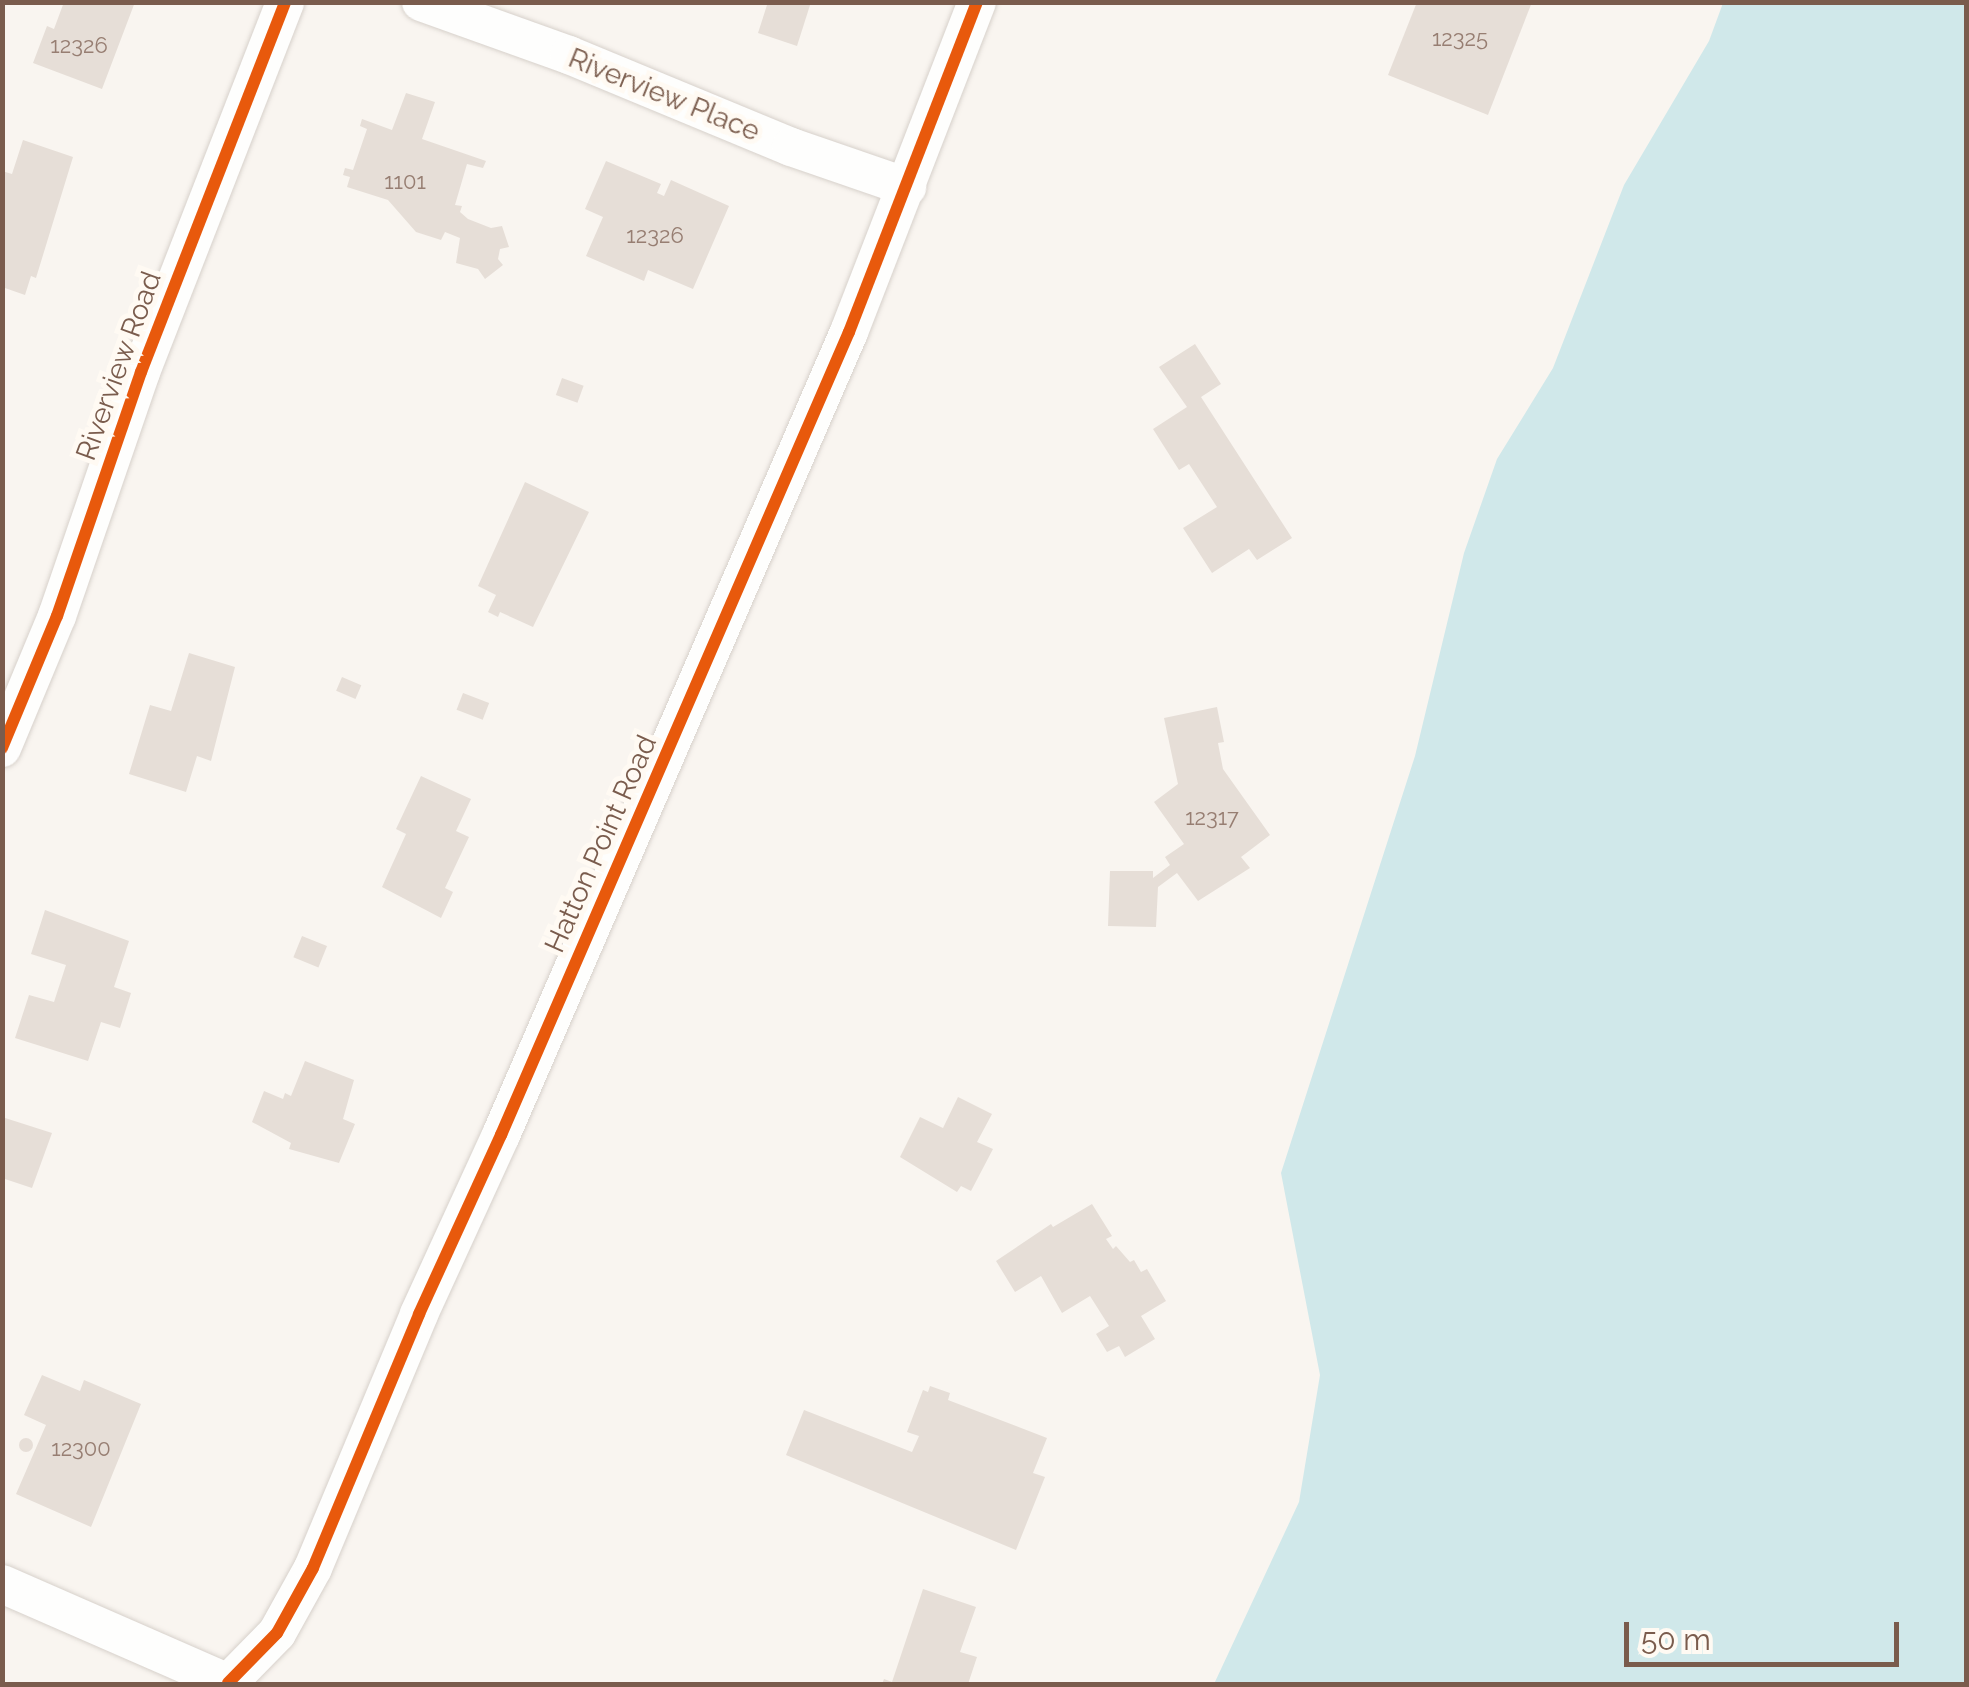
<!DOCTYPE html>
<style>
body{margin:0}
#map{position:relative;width:1969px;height:1687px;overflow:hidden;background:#f9f5f0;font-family:Raleway,sans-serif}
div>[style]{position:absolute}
.water>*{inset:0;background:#d0e8ea}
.building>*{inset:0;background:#e6ded7;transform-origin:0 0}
.round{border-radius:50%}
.roads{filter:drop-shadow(0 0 2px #d7d1cb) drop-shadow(0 0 2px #d7d1cb)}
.street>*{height:38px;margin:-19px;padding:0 19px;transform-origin:19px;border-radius:19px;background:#fefefd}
.cycleway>*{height:12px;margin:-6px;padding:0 6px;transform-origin:6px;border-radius:6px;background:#e8590c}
span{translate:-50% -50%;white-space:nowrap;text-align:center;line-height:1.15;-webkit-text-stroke:10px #fffaf3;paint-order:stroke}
.number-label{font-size:22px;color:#977e72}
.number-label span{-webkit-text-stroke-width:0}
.street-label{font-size:28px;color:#7a5c4d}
.frame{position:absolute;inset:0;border:5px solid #7a5c4d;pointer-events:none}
.scale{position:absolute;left:1624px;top:1622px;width:275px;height:45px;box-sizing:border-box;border:5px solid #7a5c4d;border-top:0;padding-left:12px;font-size:30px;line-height:35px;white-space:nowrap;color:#7a5c4d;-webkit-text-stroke:8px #fffaf3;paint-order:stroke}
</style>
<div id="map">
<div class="water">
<i style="clip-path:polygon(1723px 3px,1966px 3px,1966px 1684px,1214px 1684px,1299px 1502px,1320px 1375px,1281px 1173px,1415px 756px,1464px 553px,1497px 459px,1553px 368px,1624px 185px,1709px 41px)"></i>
</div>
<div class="building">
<i style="clip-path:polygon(64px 2px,135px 2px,102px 89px,33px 63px,47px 26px,54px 29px)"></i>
<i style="clip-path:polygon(768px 2px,811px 2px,797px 46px,758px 33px)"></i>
<i style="clip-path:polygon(1417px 2px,1532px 2px,1488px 115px,1388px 75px)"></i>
<i style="clip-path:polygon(406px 93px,435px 102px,422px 139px,486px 161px,483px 168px,467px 164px,455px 205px,462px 206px,460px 212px,468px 219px,491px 228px,502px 226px,509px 247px,500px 249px,498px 259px,503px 265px,485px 279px,478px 269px,456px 263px,460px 238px,445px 232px,441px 240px,416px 232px,388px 200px,347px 187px,350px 177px,343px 175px,345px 168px,353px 170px,367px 129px,360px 126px,362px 119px,392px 130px)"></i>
<i style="clip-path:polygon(23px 140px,73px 157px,36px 278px,31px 276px,25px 295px,2px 287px,2px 171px,12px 174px)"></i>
<i style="clip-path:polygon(606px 161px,661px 184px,657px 193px,664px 196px,671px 180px,729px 206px,693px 289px,648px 270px,644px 281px,586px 256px,603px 217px,585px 209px)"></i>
<i style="clip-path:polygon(1195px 344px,1221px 384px,1201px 397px,1292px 538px,1257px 560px,1249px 549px,1212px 573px,1183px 528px,1217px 507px,1189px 464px,1179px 470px,1153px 429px,1187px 407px,1159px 367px)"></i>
<i style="left:562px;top:378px;width:23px;height:18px;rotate:20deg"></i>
<i style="clip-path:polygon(525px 482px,589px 512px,533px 627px,500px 612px,498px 617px,488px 612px,496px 595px,478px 586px)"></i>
<i style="clip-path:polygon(189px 653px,235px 667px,211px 761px,197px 756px,186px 792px,129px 774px,150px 705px,171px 711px)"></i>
<i style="left:342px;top:677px;width:21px;height:15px;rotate:23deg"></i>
<i style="left:463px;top:693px;width:28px;height:18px;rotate:21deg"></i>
<i style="clip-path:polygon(1217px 707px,1224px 742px,1218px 743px,1223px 769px,1270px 835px,1241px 857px,1250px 868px,1198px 901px,1177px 873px,1158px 887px,1156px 927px,1108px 926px,1110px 871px,1153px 871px,1153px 878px,1170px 865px,1165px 857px,1184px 844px,1154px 802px,1178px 784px,1164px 718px)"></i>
<i style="clip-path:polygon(421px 776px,471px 799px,456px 831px,469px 837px,445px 888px,453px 892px,441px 918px,382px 887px,406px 834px,396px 829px)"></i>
<i style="clip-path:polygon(45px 910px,129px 941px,114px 987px,131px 993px,120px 1028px,101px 1022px,88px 1061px,15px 1038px,29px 995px,54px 1002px,66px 965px,31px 954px)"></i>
<i style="left:302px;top:936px;width:27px;height:23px;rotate:22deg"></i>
<i style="clip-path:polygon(305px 1061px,354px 1080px,343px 1119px,355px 1124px,339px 1163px,289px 1149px,291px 1143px,252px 1122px,264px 1091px,283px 1099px,285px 1093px,291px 1096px)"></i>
<i style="clip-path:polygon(958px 1097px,992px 1114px,977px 1142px,993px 1149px,971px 1191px,961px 1186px,957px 1192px,900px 1157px,920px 1117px,943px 1128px)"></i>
<i style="clip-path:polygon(2px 1117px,52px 1133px,32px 1188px,2px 1178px)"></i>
<i style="clip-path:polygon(1092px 1204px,1112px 1236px,1106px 1239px,1113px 1249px,1116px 1246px,1130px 1262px,1134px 1260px,1141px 1272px,1147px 1269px,1166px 1301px,1141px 1316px,1155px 1339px,1125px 1357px,1119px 1346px,1107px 1352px,1096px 1334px,1109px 1326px,1090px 1296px,1062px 1313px,1041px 1276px,1015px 1292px,996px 1261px,1051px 1224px,1053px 1227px)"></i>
<i style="clip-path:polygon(42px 1375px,80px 1391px,84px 1380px,141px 1404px,91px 1527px,16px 1494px,46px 1425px,24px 1415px)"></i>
<i style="clip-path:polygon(930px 1386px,950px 1393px,948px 1400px,1047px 1438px,1033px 1473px,1045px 1477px,1016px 1550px,786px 1455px,804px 1410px,912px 1452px,919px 1436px,907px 1432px,923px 1390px,928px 1392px)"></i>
<i class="round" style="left:19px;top:1438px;width:14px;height:14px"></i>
<i style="clip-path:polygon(923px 1589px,976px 1607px,960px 1652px,977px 1657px,968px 1684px,882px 1684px,884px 1679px,892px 1682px)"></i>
</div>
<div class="roads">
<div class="street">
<i style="left:421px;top:2px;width:157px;rotate:19.7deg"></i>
<i style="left:569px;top:55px;width:240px;rotate:22.5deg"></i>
<i style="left:791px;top:147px;width:123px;rotate:19deg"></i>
<i style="left:2px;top:748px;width:143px;rotate:-67.4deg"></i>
<i style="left:57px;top:616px;width:258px;rotate:-71deg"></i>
<i style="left:141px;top:372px;width:397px;rotate:-68.7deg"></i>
<i style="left:2px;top:1584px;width:250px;rotate:23.6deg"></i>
<i style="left:228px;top:1683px;width:70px;rotate:-45.6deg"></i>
<i style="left:277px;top:1633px;width:74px;rotate:-61deg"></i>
<i style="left:313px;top:1568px;width:275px;rotate:-67.3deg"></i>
<i style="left:419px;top:1314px;width:197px;rotate:-65.4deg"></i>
<i style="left:501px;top:1135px;width:875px;rotate:-66.57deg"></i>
<i style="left:849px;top:332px;width:354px;rotate:-68.8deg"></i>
</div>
</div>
<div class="cycleway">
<i style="left:2px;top:748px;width:143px;rotate:-67.4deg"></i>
<i style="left:57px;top:616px;width:258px;rotate:-71deg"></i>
<i style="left:141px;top:372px;width:397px;rotate:-68.7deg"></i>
<i style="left:228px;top:1683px;width:70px;rotate:-45.6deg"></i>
<i style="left:277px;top:1633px;width:74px;rotate:-61deg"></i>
<i style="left:313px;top:1568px;width:275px;rotate:-67.3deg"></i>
<i style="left:419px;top:1314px;width:197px;rotate:-65.4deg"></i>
<i style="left:501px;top:1135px;width:875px;rotate:-66.57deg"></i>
<i style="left:849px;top:332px;width:354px;rotate:-68.8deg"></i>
</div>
<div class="number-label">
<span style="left:1460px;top:39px">12325</span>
<span style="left:79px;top:46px">12326</span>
<span style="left:405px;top:182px">1101</span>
<span style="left:655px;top:236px">12326</span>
<span style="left:1212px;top:818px">12317</span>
<span style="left:81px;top:1449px">12300</span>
</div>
<div class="street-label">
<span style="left:664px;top:95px;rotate:22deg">Riverview Place</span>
<span style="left:119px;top:366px;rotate:-70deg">Riverview Road</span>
<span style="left:601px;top:844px;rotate:-66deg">Hatton Point Road</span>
</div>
<div class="frame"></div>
<div class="scale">50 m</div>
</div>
